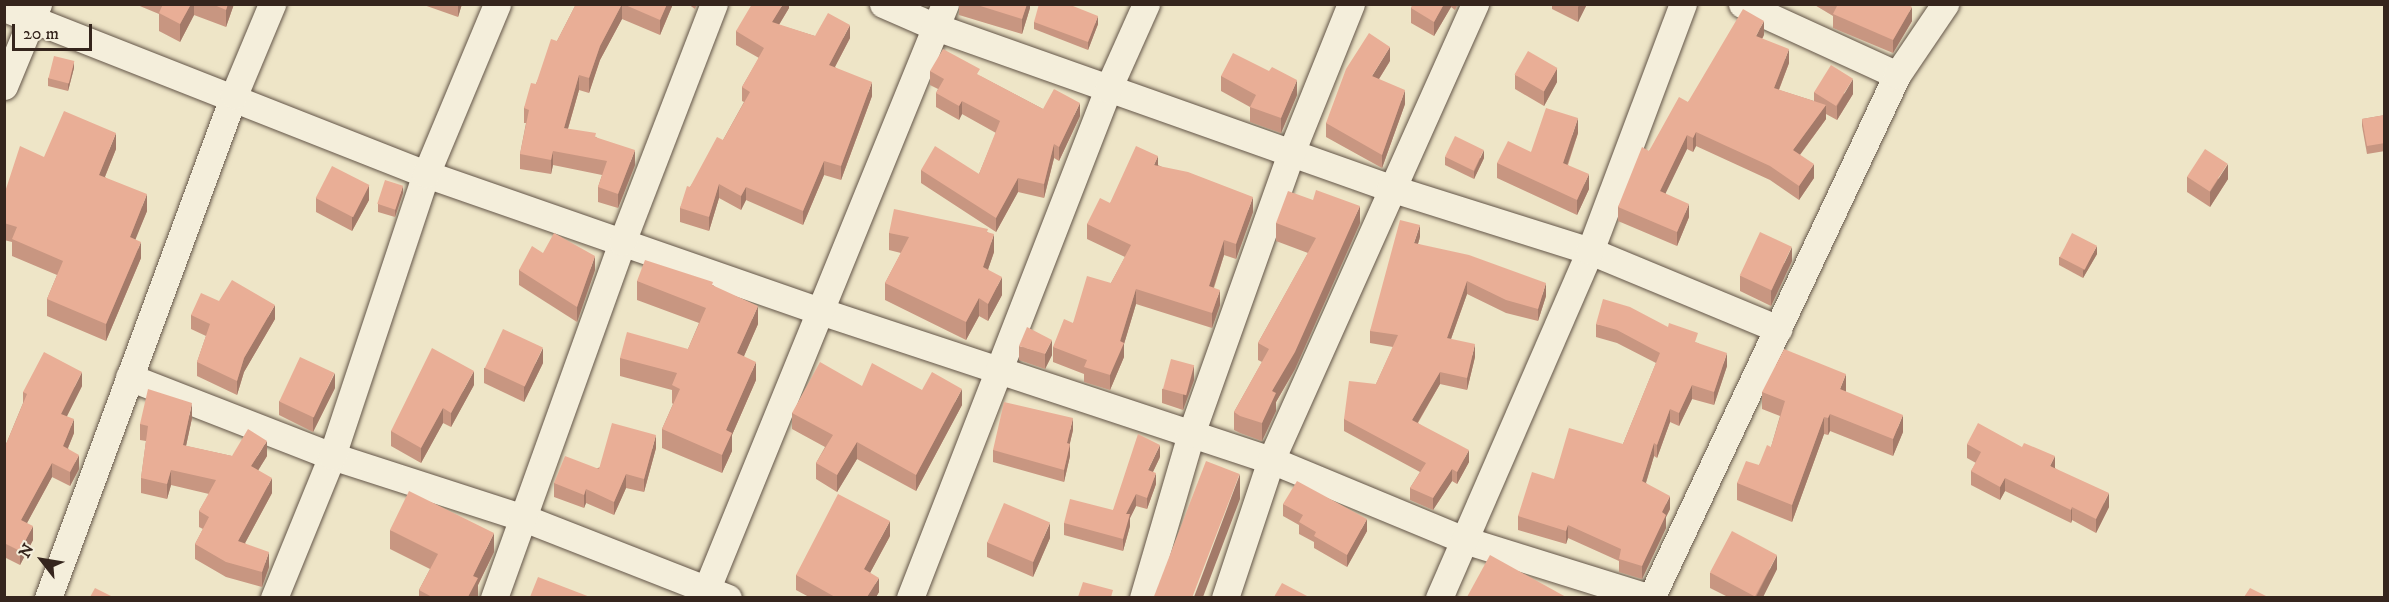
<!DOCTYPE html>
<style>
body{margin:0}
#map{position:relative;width:2389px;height:602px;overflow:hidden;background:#eee5c7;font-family:"IM FELL DW Pica",serif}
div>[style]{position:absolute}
.roads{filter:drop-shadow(0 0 2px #635548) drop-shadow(0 0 2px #635548)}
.minor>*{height:27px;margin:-13.5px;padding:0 13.5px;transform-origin:13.5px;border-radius:13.5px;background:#f4eedb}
.wall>*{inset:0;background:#c89681}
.shaded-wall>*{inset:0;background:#a37a69}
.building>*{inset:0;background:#e9ae96;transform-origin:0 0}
span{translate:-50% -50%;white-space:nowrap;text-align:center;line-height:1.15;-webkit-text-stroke:4.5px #f4eedb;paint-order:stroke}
.frame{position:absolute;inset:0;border:6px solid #35251d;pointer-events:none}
.north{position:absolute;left:12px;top:530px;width:60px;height:60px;-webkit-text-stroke:4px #f4eedb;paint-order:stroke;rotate:301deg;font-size:16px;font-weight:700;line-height:24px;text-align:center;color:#35251d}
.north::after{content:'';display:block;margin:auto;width:21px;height:27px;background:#35251d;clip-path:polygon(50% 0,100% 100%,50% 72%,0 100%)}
.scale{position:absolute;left:12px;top:24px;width:80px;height:27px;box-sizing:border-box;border:3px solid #35251d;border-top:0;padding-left:8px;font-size:18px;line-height:21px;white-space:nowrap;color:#35251d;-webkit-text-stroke:4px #f4eedb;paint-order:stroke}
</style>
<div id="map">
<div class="roads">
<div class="minor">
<i style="left:883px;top:4px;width:58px;rotate:23.5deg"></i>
<i style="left:936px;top:27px;width:482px;rotate:19.5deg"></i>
<i style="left:1390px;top:188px;width:210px;rotate:17.5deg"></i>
<i style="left:1590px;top:251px;width:204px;rotate:22.5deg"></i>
<i style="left:1742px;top:4px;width:170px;rotate:24.6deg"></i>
<i style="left:4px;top:8px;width:453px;rotate:21.5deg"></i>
<i style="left:426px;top:174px;width:417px;rotate:19.2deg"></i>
<i style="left:820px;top:311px;width:475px;rotate:18.3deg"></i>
<i style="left:1271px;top:460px;width:209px;rotate:22.5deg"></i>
<i style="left:1464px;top:540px;width:195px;rotate:17.3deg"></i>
<i style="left:4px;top:86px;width:89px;rotate:-67.5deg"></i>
<i style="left:129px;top:377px;width:218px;rotate:21.3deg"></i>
<i style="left:332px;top:456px;width:202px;rotate:17.9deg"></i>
<i style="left:524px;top:518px;width:219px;rotate:21.4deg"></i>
<i style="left:48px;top:598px;width:536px;rotate:-69.71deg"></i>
<i style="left:234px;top:95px;width:99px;rotate:-67.3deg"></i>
<i style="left:274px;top:598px;width:153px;rotate:-67.8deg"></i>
<i style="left:332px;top:456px;width:297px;rotate:-71.6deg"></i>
<i style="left:426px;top:174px;width:184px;rotate:-67.3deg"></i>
<i style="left:494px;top:598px;width:378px;rotate:-70.2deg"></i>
<i style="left:622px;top:242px;width:255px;rotate:-68.9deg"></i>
<i style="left:703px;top:598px;width:641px;rotate:-67.83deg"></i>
<i style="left:910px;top:598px;width:546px;rotate:-68.74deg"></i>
<i style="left:1108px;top:89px;width:93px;rotate:-65.9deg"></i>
<i style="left:1143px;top:598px;width:171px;rotate:-73.7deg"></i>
<i style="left:1191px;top:434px;width:298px;rotate:-70.4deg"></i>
<i style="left:1291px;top:153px;width:161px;rotate:-68.1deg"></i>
<i style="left:1225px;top:598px;width:145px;rotate:-71.6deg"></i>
<i style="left:1271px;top:460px;width:500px;rotate:-65.9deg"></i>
<i style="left:1439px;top:598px;width:378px;rotate:-66.5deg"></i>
<i style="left:1590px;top:251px;width:264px;rotate:-69.4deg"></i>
<i style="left:1651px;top:598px;width:578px;rotate:-64.81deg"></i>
<i style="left:1897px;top:75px;width:86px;rotate:-55.9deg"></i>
</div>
</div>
<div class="wall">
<i style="clip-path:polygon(135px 4px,234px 4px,226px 27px,194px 15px,180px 42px,159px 31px,159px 14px)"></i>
<i style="clip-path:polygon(421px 4px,462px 4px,458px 17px)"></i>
<i style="clip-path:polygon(576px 4px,673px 4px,660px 35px,622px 19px,600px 60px,589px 93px,579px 90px,568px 129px,596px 137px,635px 165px,618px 208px,598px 202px,598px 187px,602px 175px,553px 165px,551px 174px,520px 169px,520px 154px,526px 123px,524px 123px,524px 108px,557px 41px)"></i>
<i style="clip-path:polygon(688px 4px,697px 4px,695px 9px)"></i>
<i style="clip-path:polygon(789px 4px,789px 8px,779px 25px,815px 36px,850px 38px,835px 67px,872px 96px,841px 180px,824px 175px,803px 225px,746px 200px,741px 210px,719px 198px,709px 231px,680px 222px,680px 208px,690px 187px,723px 140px,744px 102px,742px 101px,742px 87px,759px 58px,736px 45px,736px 31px)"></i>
<i style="clip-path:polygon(959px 4px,1030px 4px,1030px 8px,1022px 34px,959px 15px)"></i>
<i style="clip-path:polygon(1413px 4px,1458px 4px,1455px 10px,1451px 7px,1434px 36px,1411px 23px,1411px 8px)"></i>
<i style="clip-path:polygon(1552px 4px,1587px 4px,1578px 22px,1552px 9px)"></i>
<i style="clip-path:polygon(1813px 4px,1907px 4px,1912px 21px,1893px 53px,1833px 28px,1833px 16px)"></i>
<i style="clip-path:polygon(1034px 22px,1098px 24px,1088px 50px,1034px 29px)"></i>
<i style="clip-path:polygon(1764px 35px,1762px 39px,1789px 63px,1779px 90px,1814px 101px,1814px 92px,1853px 94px,1837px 120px,1826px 114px,1826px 119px,1800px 155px,1814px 178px,1799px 200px,1770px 180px,1696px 146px,1693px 152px,1687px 149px,1665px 193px,1689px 217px,1677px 246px,1618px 221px,1618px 207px,1649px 151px,1688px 102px)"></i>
<i style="clip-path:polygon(1390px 61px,1379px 79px,1405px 104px,1382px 168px,1326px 137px,1326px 123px)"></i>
<i style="clip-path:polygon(74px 68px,68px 91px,48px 86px,48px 78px)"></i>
<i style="clip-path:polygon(930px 71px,980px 76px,1043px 109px,1080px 116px,1059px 161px,1054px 158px,1044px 198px,1018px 192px,996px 232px,921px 183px,921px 170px,979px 174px,996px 133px,962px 114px,959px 120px,936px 107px,936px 93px,938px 89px,930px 85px)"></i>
<i style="clip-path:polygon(1269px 71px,1297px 95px,1281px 133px,1250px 122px,1250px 107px,1221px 91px,1221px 76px)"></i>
<i style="clip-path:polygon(1515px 75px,1557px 82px,1544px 106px,1515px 89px)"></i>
<i style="clip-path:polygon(2385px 115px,2385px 151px,2367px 154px,2362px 126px,2362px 119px)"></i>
<i style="clip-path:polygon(1578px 133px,1568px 165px,1589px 189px,1577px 215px,1497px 178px,1497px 163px,1531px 152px)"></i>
<i style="clip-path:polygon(116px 149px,105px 177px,147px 211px,135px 239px,141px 258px,106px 341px,47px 316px,47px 299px,57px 275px,12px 256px,12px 242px,4px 240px,4px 195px,44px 157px)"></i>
<i style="clip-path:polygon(1445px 157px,1484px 158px,1474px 179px,1445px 165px)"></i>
<i style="clip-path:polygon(1158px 165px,1253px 212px,1236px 259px,1224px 255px,1214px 288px,1220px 305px,1212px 328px,1136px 304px,1124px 344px,1124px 357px,1110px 390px,1084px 382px,1084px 374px,1053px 362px,1053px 347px,1073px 323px,1111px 283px,1125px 257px,1087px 239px,1087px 224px,1110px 203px)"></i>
<i style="clip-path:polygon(2187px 177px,2228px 179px,2210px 207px,2187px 192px)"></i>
<i style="clip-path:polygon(403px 193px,395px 217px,378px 212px,378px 204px)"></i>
<i style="clip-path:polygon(316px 198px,369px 200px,352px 231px,316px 212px)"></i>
<i style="clip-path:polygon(1276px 223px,1360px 223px,1295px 369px,1276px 402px,1276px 411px,1262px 441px,1240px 433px,1234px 430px,1234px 412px,1262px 362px,1258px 360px,1258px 343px,1308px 253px,1276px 241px)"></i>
<i style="clip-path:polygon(988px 232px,994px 252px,988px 269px,1002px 295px,988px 321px,979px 316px,966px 340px,885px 300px,885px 283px,901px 253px,889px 250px,889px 233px)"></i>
<i style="clip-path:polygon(1420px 237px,1418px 244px,1546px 296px,1538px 321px,1506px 313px,1467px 294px,1451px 339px,1475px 357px,1467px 390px,1440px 384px,1418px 423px,1469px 462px,1457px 484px,1452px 481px,1433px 510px,1410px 500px,1410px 488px,1420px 472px,1344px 431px,1344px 419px,1376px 384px,1393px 347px,1370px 343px,1370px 331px)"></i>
<i style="clip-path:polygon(543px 253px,595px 270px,577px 322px,519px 285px,519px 270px)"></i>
<i style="clip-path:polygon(2097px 254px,2083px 278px,2059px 265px,2059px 257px)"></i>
<i style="clip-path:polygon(1792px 261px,1771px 306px,1740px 291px,1740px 276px)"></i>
<i style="clip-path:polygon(637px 281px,713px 285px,758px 324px,744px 356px,756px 380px,732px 435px,732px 451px,722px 473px,662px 448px,662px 429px,673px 404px,672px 403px,672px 390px,620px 376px,620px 358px,688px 349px,699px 323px,637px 300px)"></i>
<i style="clip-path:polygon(219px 301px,275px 319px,244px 372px,237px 395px,197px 376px,197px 362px,206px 336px,191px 329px,191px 315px)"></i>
<i style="clip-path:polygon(1596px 324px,1698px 343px,1727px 366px,1714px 405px,1692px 399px,1679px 426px,1670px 422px,1657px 458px,1654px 456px,1646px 483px,1670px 509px,1666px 517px,1666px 528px,1642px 579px,1619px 572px,1619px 561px,1568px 538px,1566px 544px,1518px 530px,1518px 516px,1554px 479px,1623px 444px,1656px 363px,1617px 343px,1596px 337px)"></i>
<i style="clip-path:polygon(1019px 346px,1052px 355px,1045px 369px,1019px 360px)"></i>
<i style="clip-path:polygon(543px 363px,524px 402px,484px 383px,484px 368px)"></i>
<i style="clip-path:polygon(1194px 380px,1183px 410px,1162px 403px,1162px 389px)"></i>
<i style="clip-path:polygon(474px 385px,451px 427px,443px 423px,421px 463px,391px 446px,391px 431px)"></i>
<i style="clip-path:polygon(82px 386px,67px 416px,74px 433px,68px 448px,79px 469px,70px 486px,52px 477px,27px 523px,33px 540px,20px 565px,4px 557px,4px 449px,23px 403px,23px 392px)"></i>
<i style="clip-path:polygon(862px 386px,922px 390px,962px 405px,916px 491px,857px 459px,837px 492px,816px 479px,816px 463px,825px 447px,792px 429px,792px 413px)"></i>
<i style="clip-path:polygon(335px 388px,313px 432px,279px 415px,279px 401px)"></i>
<i style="clip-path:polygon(1762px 392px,1846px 392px,1903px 432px,1893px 456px,1830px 431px,1828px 435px,1824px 434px,1792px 522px,1737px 500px,1737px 483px,1759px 465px,1771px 447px,1780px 416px,1762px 409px)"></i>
<i style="clip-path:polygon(192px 418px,186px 446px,232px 456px,267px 456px,258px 470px,272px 493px,245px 543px,269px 567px,262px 587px,226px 577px,195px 559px,195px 544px,203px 529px,199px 527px,199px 511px,209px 494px,171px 485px,167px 499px,141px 493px,141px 478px,146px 441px,140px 440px,140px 424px)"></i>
<i style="clip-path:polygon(1073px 430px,1070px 443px,1070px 456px,1064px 482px,993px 462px,993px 450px)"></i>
<i style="clip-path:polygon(1967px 444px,2055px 468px,2109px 507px,2096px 533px,2072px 520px,2071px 523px,2005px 491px,2000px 500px,1971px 485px,1971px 471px,1976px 463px,1967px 458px)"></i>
<i style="clip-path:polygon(656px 448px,644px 492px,626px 488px,614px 515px,586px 503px,584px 508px,554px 497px,554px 483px)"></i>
<i style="clip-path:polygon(1160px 457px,1153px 472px,1156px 484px,1147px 509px,1136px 506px,1130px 518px,1130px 526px,1123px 551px,1064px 535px,1064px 523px,1113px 510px)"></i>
<i style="clip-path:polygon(1283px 504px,1367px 531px,1347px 567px,1314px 548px,1314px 542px,1299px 534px,1299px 525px,1283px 516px)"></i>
<i style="clip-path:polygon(390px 530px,494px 552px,478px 585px,478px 597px,419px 597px,419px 590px,430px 569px,390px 549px)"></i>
<i style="clip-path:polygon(890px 536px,870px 573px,879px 592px,876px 597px,809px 597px,796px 590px,796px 575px)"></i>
<i style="clip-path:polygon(1050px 538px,1033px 577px,987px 557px,987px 542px)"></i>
<i style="clip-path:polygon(1777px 569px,1763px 597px,1728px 597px,1710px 588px,1710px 573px)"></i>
</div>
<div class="shaded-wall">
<i style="clip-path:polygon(191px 4px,194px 4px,194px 15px,180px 42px,180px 24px)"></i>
<i style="clip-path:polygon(228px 4px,234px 4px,226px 27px,226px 10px)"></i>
<i style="clip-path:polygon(458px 4px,462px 4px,458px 17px)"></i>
<i style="clip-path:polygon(622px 4px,622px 19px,600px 60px,589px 93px,589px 78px,600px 46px)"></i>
<i style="clip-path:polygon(667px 4px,673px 4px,660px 35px,660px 20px)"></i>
<i style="clip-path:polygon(783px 4px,789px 4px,789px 8px,772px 36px,772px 22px)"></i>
<i style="clip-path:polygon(1027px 4px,1030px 4px,1030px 8px,1022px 34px,1022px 19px)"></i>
<i style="clip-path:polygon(1444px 4px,1451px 4px,1451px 7px,1434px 36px,1434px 22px)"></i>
<i style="clip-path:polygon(1580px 4px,1587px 4px,1578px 22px,1578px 7px)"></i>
<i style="clip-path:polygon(1912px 7px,1912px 21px,1893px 53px,1893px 40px)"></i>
<i style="clip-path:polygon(1098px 16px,1098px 24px,1088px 50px,1088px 42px)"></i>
<i style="clip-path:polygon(1764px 21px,1764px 35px,1756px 50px,1756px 36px)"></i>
<i style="clip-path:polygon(850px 25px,850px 38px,829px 78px,829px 65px)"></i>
<i style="clip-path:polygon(1390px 47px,1390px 61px,1372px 90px,1372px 76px)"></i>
<i style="clip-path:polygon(1789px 49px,1789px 63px,1774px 102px,1774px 88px)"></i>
<i style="clip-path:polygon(74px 61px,74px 68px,68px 91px,68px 83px)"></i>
<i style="clip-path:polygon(1557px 68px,1557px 82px,1544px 106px,1544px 91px)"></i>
<i style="clip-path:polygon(579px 75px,579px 90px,564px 142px,564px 128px)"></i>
<i style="clip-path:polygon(1853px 79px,1853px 94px,1837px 120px,1837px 106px)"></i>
<i style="clip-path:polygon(1297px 80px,1297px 95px,1281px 133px,1281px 118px)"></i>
<i style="clip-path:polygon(872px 82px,872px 96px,841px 180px,841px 166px)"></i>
<i style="clip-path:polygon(1405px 90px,1405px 104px,1382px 168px,1382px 155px)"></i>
<i style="clip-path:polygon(962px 101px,962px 114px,959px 120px,959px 106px)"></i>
<i style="clip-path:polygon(1080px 103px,1080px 116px,1059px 161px,1059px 147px)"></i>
<i style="clip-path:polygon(1826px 105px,1826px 119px,1793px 164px,1793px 150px)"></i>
<i style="clip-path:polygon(1578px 118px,1578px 133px,1563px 177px,1563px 163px)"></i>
<i style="clip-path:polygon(1696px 132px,1696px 146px,1693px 152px,1693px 138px)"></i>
<i style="clip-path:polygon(116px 133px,116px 149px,99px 191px,99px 175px)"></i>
<i style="clip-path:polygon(1687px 135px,1687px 149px,1660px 205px,1660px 191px)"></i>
<i style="clip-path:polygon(1054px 144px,1054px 158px,1044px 198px,1044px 184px)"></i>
<i style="clip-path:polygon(635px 150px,635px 165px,618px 208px,618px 194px)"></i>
<i style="clip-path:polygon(1484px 150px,1484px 158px,1474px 179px,1474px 172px)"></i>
<i style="clip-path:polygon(553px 151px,553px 165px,551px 174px,551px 160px)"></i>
<i style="clip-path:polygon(1158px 156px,1158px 171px,1154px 165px)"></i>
<i style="clip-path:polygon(824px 161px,824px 175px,803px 225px,803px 211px)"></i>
<i style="clip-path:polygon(1814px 164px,1814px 178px,1799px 200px,1799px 186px)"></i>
<i style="clip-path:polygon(2228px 164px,2228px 179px,2210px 207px,2210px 192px)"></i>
<i style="clip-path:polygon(1589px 174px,1589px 189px,1577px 215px,1577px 200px)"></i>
<i style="clip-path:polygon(1018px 178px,1018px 192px,996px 232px,996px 218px)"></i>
<i style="clip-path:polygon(719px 184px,719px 198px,709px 231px,709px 217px)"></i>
<i style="clip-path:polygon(369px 185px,369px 200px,352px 231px,352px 216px)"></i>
<i style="clip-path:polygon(403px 186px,403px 193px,395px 217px,395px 209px)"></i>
<i style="clip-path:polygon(746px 187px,746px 200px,741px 210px,741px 196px)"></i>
<i style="clip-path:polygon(147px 194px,147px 211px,130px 253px,130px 237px)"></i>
<i style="clip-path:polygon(1253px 197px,1253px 212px,1236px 259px,1236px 244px)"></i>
<i style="clip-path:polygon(1689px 204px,1689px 217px,1677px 246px,1677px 232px)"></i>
<i style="clip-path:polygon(1360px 206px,1360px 223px,1295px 369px,1276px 402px,1276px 411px,1262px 441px,1262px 423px,1272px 391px)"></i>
<i style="clip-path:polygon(1420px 225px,1420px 237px,1414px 256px,1414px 243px)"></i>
<i style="clip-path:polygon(994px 234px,994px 252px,983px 284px,983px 267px)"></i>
<i style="clip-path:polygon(1224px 240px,1224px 255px,1209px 301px,1209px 286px)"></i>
<i style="clip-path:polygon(141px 242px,141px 258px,106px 341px,106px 324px)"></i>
<i style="clip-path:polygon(2097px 246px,2097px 254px,2083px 278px,2083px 271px)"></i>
<i style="clip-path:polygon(1792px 247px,1792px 261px,1771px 306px,1771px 291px)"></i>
<i style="clip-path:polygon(595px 256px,595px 270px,577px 322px,577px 307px)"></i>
<i style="clip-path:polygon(1002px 277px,1002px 295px,988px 321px,988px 304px)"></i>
<i style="clip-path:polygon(1467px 281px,1467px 294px,1447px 350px,1447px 338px)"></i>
<i style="clip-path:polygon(1546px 283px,1546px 296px,1538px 321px,1538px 309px)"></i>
<i style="clip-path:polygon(1136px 289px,1136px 304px,1124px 344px,1124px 357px,1110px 390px,1110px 375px)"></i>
<i style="clip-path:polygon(1220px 290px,1220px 305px,1212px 328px,1212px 313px)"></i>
<i style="clip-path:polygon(979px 298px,979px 316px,966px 340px,966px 322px)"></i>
<i style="clip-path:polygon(275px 305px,275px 319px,244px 372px,237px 395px,237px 381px,244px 358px)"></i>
<i style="clip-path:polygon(758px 306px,758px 324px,737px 372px,737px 353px)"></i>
<i style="clip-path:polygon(1052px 340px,1052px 355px,1045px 369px,1045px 354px)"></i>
<i style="clip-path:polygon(1475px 344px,1475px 357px,1467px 390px,1467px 378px)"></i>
<i style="clip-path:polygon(543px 348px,543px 363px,524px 402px,524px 387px)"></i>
<i style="clip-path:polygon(1727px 353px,1727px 366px,1714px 405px,1714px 392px)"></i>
<i style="clip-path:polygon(756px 362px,756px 380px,732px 435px,732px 451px,722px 473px,722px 455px,726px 430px)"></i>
<i style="clip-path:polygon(1194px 365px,1194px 380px,1183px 410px,1183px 395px)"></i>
<i style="clip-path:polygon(474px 371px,474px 385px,451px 427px,451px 413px)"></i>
<i style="clip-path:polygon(82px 372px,82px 386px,61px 428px,61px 414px)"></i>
<i style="clip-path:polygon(1440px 372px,1440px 384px,1412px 432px,1412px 420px)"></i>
<i style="clip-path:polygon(335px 373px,335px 388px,313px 432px,313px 417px)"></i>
<i style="clip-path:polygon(1846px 374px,1846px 391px,1840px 406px,1840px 389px)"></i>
<i style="clip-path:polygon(1692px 385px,1692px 399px,1679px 426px,1679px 413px)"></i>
<i style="clip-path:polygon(962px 389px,962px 405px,916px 491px,916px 475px)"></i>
<i style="clip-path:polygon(192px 403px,192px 418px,183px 460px,183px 445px)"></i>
<i style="clip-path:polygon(443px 408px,443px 423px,421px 463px,421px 448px)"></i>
<i style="clip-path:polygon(1670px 409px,1670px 422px,1657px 458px,1657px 445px)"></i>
<i style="clip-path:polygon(1830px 414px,1830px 431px,1828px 435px,1828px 418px)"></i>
<i style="clip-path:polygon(1903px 415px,1903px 432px,1893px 456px,1893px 439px)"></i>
<i style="clip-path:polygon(1824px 417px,1824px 434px,1792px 522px,1792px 505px)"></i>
<i style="clip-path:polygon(1073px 418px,1073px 430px,1067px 455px,1067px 443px)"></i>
<i style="clip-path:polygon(74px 419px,74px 433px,63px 460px,63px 446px)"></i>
<i style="clip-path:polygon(656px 435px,656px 448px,644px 492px,644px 479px)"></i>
<i style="clip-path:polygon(267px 441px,267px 456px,251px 482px,251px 466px)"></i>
<i style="clip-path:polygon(857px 442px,857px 459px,837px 492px,837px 475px)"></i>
<i style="clip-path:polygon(1654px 443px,1654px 456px,1642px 495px,1642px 481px)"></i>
<i style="clip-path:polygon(1070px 444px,1070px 456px,1064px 482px,1064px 470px)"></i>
<i style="clip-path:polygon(1160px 445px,1160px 457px,1148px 482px,1148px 470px)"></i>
<i style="clip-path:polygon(1469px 450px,1469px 462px,1457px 484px,1457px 472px)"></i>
<i style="clip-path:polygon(79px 455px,79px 469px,70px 486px,70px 472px)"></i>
<i style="clip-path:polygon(2055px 456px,2055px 470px,2050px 466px)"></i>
<i style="clip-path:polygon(52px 463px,52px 477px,21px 534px,21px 520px)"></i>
<i style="clip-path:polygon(1452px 469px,1452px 481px,1433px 510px,1433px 498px)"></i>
<i style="clip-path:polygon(171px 470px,171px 485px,167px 499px,167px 484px)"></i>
<i style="clip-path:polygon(1156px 473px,1156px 484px,1147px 509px,1147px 498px)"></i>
<i style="clip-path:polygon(626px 474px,626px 488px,614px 515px,614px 502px)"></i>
<i style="clip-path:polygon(1240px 474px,1240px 499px,1203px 597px,1194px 597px)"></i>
<i style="clip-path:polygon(272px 478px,272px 493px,238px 556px,238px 541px)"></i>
<i style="clip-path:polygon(2005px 478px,2005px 491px,2000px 500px,2000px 487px)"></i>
<i style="clip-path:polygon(586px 489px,586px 503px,584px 508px,584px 495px)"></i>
<i style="clip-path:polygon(2109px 493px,2109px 507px,2096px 533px,2096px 519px)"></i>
<i style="clip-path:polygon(1136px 494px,1136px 506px,1130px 518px,1130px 526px,1123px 551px,1123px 539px,1126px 514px)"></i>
<i style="clip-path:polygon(1670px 496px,1670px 509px,1666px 517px,1666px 528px,1642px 579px,1642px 566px,1662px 512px)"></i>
<i style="clip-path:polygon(2072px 507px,2072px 520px,2071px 523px,2071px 510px)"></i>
<i style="clip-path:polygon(1367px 519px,1367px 531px,1347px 567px,1347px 555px)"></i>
<i style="clip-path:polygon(890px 521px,890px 536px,864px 584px,864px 569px)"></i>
<i style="clip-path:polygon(1050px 523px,1050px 538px,1033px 577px,1033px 562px)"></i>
<i style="clip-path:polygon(1568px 525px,1568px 538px,1566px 544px,1566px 531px)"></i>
<i style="clip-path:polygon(33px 526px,33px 540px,20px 565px,20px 551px)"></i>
<i style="clip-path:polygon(494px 533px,494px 552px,478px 585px,478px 597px,468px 597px,473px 576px)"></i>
<i style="clip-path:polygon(269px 552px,269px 567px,262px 587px,262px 572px)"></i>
<i style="clip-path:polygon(1777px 555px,1777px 569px,1763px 597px,1756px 597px)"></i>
<i style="clip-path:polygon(879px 578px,879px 592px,876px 597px,867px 597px)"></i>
</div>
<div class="building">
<i style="clip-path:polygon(163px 4px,191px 4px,180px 24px,159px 13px)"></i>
<i style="clip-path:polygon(212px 4px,228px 4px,226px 10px)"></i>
<i style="clip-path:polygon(576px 4px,622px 4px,600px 46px,589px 78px,579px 75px,564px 128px,596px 133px,595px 137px,635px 150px,618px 194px,598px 187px,607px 161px,553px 151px,551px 160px,520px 154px,529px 110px,524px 108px,531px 83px,536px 84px,551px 39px,557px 41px)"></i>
<i style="clip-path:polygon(623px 4px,667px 4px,660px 20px)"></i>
<i style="clip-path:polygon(752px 4px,783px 4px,772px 22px,815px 36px,828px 13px,850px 25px,829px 65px,872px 82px,841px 166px,824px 161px,803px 211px,746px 187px,741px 196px,719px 184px,709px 217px,680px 208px,687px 186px,690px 187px,717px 137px,723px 140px,750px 92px,742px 87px,764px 48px,736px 31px)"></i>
<i style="clip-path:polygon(974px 4px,1027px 4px,1022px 19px)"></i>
<i style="clip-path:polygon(1039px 4px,1068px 4px,1098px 16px,1088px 42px,1034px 22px)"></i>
<i style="clip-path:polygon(1413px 4px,1444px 4px,1434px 22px,1411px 8px)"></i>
<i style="clip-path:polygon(1907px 4px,1912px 7px,1893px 40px,1833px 14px,1838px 4px)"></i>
<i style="clip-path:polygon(1743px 9px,1764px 21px,1756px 36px,1789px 49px,1774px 88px,1826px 105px,1793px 150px,1814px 164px,1799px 186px,1770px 166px,1696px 132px,1693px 138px,1687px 135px,1660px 191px,1689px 204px,1677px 232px,1618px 207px,1642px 147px,1649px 151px,1679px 97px,1688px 102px)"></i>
<i style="clip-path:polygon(1369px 33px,1390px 47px,1372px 76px,1405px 90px,1382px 155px,1326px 123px,1346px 69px)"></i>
<i style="clip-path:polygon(943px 49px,980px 69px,977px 74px,1043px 109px,1054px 89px,1080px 103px,1059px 147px,1054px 144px,1044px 184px,1018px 178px,996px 218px,921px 170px,935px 146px,979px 174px,1000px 121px,962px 101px,959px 106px,936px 93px,944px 79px,930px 71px)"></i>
<i style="left:1528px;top:51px;width:34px;height:27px;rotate:30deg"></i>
<i style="clip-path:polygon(1233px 53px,1269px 71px,1272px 67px,1297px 80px,1281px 118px,1250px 107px,1256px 95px,1221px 76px)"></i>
<i style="left:54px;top:56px;width:21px;height:23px;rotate:14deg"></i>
<i style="left:1831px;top:65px;width:26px;height:32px;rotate:32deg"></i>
<i style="clip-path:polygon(1546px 108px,1578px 118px,1563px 163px,1589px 174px,1577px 200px,1497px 163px,1508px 141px,1531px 152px)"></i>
<i style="clip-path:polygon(64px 111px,116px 133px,99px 175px,147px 194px,130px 237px,141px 242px,106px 324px,47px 299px,63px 261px,12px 239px,17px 227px,4px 223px,4px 195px,20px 146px,44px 157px)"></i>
<i style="clip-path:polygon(2385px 115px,2385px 143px,2367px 146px,2362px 119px)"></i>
<i style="left:1455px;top:136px;width:32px;height:23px;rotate:26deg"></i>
<i style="clip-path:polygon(1136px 146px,1158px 156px,1154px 165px,1188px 172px,1253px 197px,1236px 244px,1224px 240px,1209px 286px,1220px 290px,1212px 313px,1136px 289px,1120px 341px,1124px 343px,1110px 375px,1084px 367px,1087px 360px,1053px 347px,1064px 319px,1073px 323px,1087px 276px,1111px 283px,1131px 245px,1087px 224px,1100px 198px,1110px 203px)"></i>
<i style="left:2205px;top:149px;width:27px;height:33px;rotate:33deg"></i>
<i style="left:332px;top:166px;width:42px;height:36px;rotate:27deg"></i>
<i style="left:385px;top:180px;width:19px;height:25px;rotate:18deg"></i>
<i style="clip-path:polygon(1316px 190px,1360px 206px,1295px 352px,1272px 391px,1276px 393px,1262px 423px,1240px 416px,1234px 412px,1269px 349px,1258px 343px,1316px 238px,1276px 223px,1288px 191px,1313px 200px)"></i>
<i style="clip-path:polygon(894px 209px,988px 229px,987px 232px,994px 234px,983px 267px,1002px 277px,988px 304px,979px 298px,966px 322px,885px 283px,909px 237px,889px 233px)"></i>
<i style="clip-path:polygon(1400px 220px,1420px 225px,1414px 243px,1469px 255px,1546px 283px,1538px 309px,1506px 300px,1467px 281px,1447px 338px,1475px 344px,1467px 378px,1440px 372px,1412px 420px,1469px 450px,1457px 472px,1452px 469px,1433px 498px,1410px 488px,1426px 463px,1344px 419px,1349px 381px,1376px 384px,1398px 335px,1370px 331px)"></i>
<i style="left:1760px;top:232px;width:35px;height:48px;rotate:25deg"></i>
<i style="clip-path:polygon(554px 233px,595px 256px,577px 307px,519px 270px,532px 246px,543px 253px)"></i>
<i style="left:2072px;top:233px;width:28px;height:27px;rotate:27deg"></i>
<i style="clip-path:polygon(645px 260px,713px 282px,712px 285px,758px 306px,737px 353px,756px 362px,726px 430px,732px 433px,722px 455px,662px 429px,680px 389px,672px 385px,677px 373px,620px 358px,627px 332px,688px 349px,706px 308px,637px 281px)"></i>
<i style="clip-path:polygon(232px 280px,275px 305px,244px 358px,237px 381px,197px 362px,210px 324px,191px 315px,201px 293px,219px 301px)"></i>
<i style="clip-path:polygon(1603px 299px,1630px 307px,1668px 327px,1669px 323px,1698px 333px,1695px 342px,1727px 353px,1714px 392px,1692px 385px,1679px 413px,1670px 409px,1657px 445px,1654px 443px,1642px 481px,1670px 496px,1662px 512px,1666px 515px,1642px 566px,1619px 559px,1621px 549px,1568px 525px,1566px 531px,1518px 516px,1532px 472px,1554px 479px,1569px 428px,1623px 444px,1660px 353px,1617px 330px,1596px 324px)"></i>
<i style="clip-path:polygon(1027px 327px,1052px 340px,1045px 354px,1019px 346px)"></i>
<i style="left:503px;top:329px;width:44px;height:43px;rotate:25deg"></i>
<i style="clip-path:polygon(432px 348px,474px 371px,451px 413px,443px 408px,421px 448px,391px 431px)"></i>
<i style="clip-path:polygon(1784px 349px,1846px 374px,1840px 389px,1903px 415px,1893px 439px,1830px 414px,1828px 418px,1824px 417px,1792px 505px,1737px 483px,1746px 461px,1759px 465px,1767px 445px,1771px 447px,1785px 401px,1762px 392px)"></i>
<i style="clip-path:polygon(44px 352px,82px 372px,61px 414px,74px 419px,63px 446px,79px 455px,70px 472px,52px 463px,21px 520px,33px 526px,20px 551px,4px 543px,4px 449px,27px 394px,23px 392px)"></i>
<i style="left:300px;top:357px;width:38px;height:49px;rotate:25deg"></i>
<i style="left:1171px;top:359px;width:24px;height:31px;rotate:15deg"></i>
<i style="clip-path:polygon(820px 362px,862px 386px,872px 363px,922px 390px,932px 372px,962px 389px,916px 475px,857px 442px,837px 475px,816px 463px,833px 435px,792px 413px)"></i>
<i style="clip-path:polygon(148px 389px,192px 403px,183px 445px,232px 456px,248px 429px,267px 441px,251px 466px,272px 478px,238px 541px,269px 552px,262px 572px,226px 562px,195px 544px,209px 517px,199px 511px,216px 480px,171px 470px,167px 484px,141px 478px,148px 426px,140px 424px)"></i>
<i style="clip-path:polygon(1004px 402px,1073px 418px,1067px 443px,1070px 444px,1064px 470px,993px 450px)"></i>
<i style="clip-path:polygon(612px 423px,656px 435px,644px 479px,626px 474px,614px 502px,586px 489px,584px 495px,554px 483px,565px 456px,599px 469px)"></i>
<i style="clip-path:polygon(1978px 423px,2022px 447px,2024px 443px,2055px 456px,2050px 466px,2109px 493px,2096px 519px,2072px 507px,2071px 510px,2005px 478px,2000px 487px,1971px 471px,1981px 452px,1967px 444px)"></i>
<i style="clip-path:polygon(1138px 434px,1160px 445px,1148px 470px,1156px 473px,1147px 498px,1136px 494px,1126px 514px,1130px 514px,1123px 539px,1064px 523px,1070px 499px,1113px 510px)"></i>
<i style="left:1206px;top:461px;width:36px;height:145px;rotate:21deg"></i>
<i style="clip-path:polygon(1297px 481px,1367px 519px,1347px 555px,1314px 536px,1316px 532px,1299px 522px,1303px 515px,1283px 504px)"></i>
<i style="clip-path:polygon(409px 491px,494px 533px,473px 576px,478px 578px,468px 597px,432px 597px,419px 590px,438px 554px,390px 530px)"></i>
<i style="clip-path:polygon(838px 494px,890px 521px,864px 569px,879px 578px,867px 597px,835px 597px,796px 575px)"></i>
<i style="left:1004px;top:503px;width:50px;height:43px;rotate:23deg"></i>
<i style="left:1732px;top:531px;width:51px;height:47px;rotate:28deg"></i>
<i style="clip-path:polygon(1490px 555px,1566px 597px,1467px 597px)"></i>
<i style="clip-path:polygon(538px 577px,590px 597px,530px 597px)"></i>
<i style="clip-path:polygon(1083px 582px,1113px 590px,1111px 597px,1078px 597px)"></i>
<i style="clip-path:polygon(1282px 583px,1309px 597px,1274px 597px)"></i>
<i style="clip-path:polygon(95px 588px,113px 597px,90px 597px)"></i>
<i style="clip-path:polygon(2250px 588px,2268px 597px,2244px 597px)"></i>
</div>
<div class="frame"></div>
<div class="north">N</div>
<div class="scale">20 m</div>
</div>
